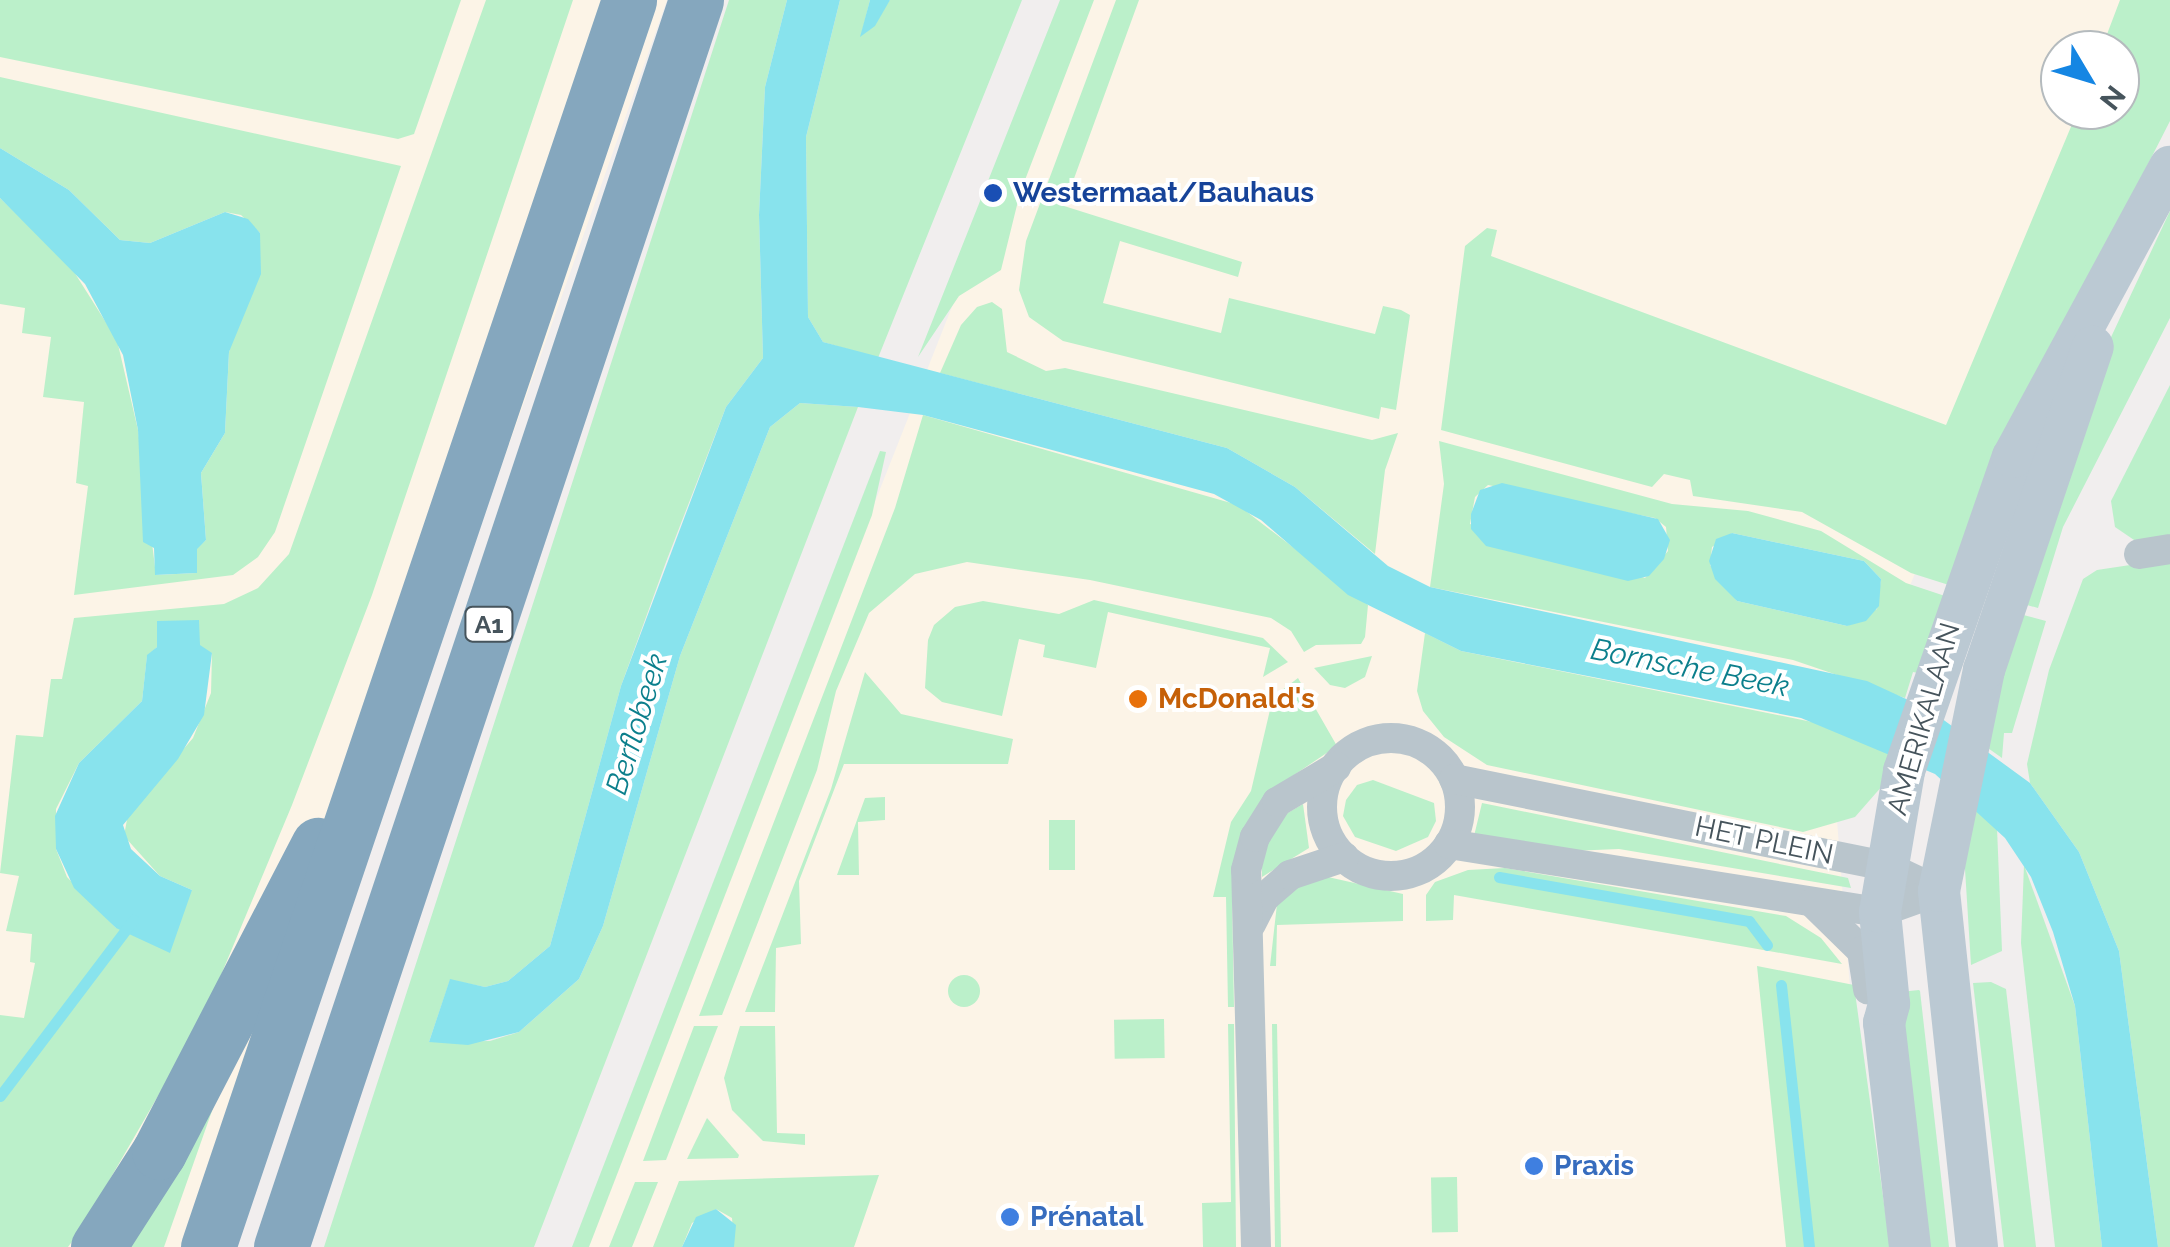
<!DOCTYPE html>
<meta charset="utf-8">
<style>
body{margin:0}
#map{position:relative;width:2170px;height:1247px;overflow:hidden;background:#f1eeee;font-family:Raleway,sans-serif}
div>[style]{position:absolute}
.commercial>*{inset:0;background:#fcf4e7}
.green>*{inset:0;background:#bbf0ca;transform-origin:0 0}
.round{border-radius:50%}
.water>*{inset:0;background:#88e3ed}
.stream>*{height:11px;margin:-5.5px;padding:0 5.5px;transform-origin:5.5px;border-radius:5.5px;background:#88e3ed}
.street>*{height:30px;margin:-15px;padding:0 15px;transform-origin:15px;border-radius:15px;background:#b9c5cc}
.street>.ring{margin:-15px;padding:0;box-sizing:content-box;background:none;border:30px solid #b9c5cc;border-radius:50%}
.secondary>*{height:42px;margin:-21px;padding:0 21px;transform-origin:21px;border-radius:21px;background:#bbc9d3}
.highway>*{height:55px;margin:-27.5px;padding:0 27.5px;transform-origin:27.5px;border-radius:27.5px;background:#85a7be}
.dots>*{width:28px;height:28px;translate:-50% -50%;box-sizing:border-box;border:5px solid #fff;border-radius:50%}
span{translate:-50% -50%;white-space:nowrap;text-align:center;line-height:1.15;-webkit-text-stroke:8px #fff;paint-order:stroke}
.shield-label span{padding:2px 8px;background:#fff;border:2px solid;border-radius:8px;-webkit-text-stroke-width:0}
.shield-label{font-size:25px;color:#46545c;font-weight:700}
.transit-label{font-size:28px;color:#164399;font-weight:700}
.left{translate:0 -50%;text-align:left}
.food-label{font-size:28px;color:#c56008;font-weight:700}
.street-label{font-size:28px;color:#46545c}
.shop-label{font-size:28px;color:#366cbe;font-weight:700}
.water-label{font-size:30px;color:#0b7f8c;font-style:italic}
.north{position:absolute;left:2040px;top:30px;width:100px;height:100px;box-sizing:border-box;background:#fff;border:2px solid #b5bbbe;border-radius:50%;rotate:128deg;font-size:28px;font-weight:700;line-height:40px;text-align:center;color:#46545c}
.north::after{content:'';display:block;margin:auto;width:35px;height:45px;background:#1586e3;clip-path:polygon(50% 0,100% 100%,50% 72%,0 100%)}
</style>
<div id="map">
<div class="commercial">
<i style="clip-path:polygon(0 0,667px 0,224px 1247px,0 1247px)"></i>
<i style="clip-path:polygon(1073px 0,2170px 0,2120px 50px,2060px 50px,2060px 110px,2118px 110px,2045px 262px,1871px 679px,1836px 807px,1870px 1247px,581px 1247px)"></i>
</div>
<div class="green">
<i style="clip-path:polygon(0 0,461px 0,414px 134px,398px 139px,0 57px)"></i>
<i style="clip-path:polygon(evenodd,486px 0,573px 0,372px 595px,292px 805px,203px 1018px,80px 1231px,68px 1247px,0 1247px,0 1015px,24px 1018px,35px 963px,30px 962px,32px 934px,6px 931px,19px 876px,0 873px,16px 735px,43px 737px,51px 679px,62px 679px,74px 618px,224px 604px,258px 588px,289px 554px,486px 0,157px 647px,212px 653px,211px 693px,193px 738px,128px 814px,124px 836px,160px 876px,192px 890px,116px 928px,67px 877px,56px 849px,56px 809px,79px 763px,142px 701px,147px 656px,157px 647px)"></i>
<i style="clip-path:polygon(729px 0,787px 0,765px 87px,759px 215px,763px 358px,726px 407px,666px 562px,621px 686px,550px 946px,508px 981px,485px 987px,450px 980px,429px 1042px,490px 1041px,519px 1032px,579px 979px,603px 926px,680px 656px,770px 427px,800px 403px,858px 407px,534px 1247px,324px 1247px)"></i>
<i style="clip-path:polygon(840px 0,870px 0,861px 36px,890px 0,1022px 0,878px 358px,823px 342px,808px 317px,806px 137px)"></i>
<i style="clip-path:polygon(1060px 0,1094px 0,1020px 193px,1001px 270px,959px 296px,918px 357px)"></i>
<i style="clip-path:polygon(1116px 0,1139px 0,1064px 206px,1242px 262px,1238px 277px,1120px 241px,1103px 303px,1221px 333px,1229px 298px,1375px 334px,1383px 306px,1401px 310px,1410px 315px,1396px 410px,1381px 407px,1379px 419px,1063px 341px,1029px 317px,1019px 290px,1026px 241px)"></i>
<i style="clip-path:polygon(2120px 0,2170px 0,2170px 121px,2051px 354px,1952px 586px,1911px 573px,1802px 512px,1693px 496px,1690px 480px,1664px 474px,1652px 487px,1441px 430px,1465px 246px,1487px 228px,1497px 230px,1491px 256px,1946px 425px,2078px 110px,2120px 110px,2120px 50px,2101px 50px)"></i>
<i style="clip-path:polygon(0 77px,401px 166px,275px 532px,258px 557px,233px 575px,74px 595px,88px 486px,76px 483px,84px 402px,43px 397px,51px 337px,22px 333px,25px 308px,0 304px,0 198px,71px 267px,117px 340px,138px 430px,156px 575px,197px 573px,197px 548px,206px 540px,201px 473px,225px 433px,229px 352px,260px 233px,241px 215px,225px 212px,150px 243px,120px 240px,69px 190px,0 148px)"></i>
<i style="clip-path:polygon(2170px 211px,2170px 318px,2063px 527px,2038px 608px,2016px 602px,2105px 350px)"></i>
<i style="clip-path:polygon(992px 302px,1002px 309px,1007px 352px,1046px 371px,1065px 368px,1372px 440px,1398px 433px,1385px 470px,1375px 554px,1295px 487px,1227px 448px,940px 373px,961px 325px,977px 307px)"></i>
<i style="clip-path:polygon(2170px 385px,2170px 538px,2137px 542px,2115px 527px,2111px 501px)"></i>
<i style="clip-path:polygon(923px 415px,1238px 505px,1368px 605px,1365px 637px,1361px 644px,1316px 645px,1304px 652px,1291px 631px,1271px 618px,1090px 580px,967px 562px,915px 574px,869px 613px,836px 691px,817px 770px,722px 1015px,699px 1016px,895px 508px)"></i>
<i style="clip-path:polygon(evenodd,1439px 441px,1672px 504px,1748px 511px,1821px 531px,1906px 583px,1948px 597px,1923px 674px,1913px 672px,1905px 698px,1793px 660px,1430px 587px,1444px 484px,1439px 441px,1488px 485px,1655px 518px,1666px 527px,1668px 551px,1645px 578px,1470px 524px,1475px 497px,1488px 485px,1439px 441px,1732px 533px,1864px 561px,1881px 579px,1877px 609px,1847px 626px,1737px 601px,1710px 565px,1712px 547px,1732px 533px)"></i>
<i style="clip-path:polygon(880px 451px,886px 452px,872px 515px,589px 1247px,572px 1247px)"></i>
<i style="clip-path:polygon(2170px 559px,2170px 1247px,2158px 1247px,2119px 951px,2079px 852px,2030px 783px,2027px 764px,2049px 670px,2083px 579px,2097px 570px)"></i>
<i style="clip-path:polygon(1094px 600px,1263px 638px,1288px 662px,1263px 677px,1270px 648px,1108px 612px,1096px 668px,1043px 657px,1045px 645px,1019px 639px,1002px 716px,942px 702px,925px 688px,928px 640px,934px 625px,955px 607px,983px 601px,1059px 614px)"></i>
<i style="clip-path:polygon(2012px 612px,2046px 621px,2012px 733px,2004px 733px,2002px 758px,1985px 746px)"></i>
<i style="clip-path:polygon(1425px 633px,1461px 651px,1822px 724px,1889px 751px,1883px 785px,1855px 817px,1803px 832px,1487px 765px,1444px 737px,1423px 711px,1417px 691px)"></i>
<i style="clip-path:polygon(1372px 656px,1365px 677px,1345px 688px,1330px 685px,1314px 668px)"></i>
<i style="clip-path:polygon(865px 672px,901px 714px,1013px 739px,1008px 764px,844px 764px,799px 881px,801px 944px,776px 948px,775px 1012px,745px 1012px,831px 789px)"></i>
<i style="clip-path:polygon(1298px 678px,1337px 746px,1266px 794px,1232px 897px,1234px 1007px,1228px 1007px,1226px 897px,1213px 897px,1231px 822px,1251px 791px,1273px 697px)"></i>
<i style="clip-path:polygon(1373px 780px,1434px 803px,1436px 821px,1428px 837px,1396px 851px,1355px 837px,1343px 816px,1346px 800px,1357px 785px)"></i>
<i style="clip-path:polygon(885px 797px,885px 820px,858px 822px,859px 875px,837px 875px,865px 798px)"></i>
<i style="clip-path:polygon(1482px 803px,1848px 878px,1851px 888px,1619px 849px,1546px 852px,1474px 836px)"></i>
<i style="clip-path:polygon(1303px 804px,1309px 848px,1262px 877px,1262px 853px,1286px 814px)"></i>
<i style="clip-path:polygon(1976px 807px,1997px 828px,2002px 951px,1971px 965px,1964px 853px)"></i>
<i style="left:1049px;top:820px;width:26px;height:50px"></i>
<i style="clip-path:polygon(2024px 865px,2075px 1006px,2102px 1247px,2055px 1247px,2021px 943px)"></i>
<i style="clip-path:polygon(1505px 868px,1786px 916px,1821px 938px,1842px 964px,1454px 895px,1453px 920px,1426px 921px,1426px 895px,1435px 882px,1468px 870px)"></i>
<i style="clip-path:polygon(1328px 877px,1403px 894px,1403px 921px,1277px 925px,1276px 966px,1270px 966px,1277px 904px,1301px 884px)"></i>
<i style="clip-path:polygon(1757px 966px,1854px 985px,1890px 1247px,1786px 1247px)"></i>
<i class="round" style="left:948px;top:975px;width:32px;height:32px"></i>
<i style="clip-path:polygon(1991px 982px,2006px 989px,2036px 1247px,2004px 1247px,1973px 983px)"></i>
<i style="clip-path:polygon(1919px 990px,1920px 991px,1949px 1247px,1928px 1247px,1900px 992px)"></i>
<i style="left:1164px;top:1019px;width:39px;height:50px;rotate:89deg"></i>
<i style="clip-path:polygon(1228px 1024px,1234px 1024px,1236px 1247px,1203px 1247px,1202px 1203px,1231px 1202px)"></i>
<i style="clip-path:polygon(1272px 1024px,1277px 1024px,1281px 1247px,1275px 1247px)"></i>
<i style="clip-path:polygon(694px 1026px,718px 1026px,666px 1160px,643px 1161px)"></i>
<i style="clip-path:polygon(740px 1026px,775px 1026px,777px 1133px,805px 1134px,805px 1145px,763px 1141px,732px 1110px,724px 1078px)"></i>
<i style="clip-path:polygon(219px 1091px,164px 1247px,119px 1247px)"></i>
<i style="clip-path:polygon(707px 1118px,739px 1155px,738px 1158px,687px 1159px)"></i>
<i style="clip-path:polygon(879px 1175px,854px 1247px,734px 1247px,732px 1218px,716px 1209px,692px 1223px,682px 1247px,653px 1247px,679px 1181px)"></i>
<i style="left:1457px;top:1177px;width:55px;height:26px;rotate:89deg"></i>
<i style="clip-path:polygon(635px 1182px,658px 1182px,632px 1247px,609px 1247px)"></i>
</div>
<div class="water">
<i style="clip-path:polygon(787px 0,840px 0,806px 137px,808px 317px,823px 342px,1227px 448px,1295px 487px,1388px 566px,1430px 587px,1867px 681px,1930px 710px,2030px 783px,2079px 852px,2119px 951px,2158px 1247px,2102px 1247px,2075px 1006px,2053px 932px,2031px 877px,2005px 838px,1935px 774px,1801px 718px,1461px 651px,1348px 595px,1261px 520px,1214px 494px,923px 415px,858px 407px,800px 403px,770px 427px,680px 656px,603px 926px,579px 979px,519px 1032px,468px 1045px,429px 1042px,450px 979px,485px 987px,508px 981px,550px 946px,621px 686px,726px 407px,763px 358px,759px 215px,765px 87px)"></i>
<i style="clip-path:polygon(870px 0,890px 0,875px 26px,860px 37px)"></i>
<i style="clip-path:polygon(0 148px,69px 190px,120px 240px,150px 243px,225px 212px,248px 219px,260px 233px,261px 274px,229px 352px,225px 433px,201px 473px,206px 540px,197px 549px,197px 573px,155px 575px,154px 548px,143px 542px,138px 430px,123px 355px,85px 284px,0 198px)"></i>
<i style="clip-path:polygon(1502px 483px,1658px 519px,1670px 540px,1664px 559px,1649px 576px,1628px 581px,1486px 546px,1471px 529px,1471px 514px,1480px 490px)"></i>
<i style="clip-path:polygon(1732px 533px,1864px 561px,1881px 579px,1879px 606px,1866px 621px,1847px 626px,1737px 601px,1715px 579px,1709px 561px,1716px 539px)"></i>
<i style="clip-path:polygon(199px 620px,200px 645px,212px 653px,204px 715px,178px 759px,123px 825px,131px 849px,160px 876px,192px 890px,170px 953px,116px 928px,74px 888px,56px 849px,55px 816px,79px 763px,142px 701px,147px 655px,157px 647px,157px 621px)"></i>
<i style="clip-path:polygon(716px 1209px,736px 1225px,734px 1247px,682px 1247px,696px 1217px)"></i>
</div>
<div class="stream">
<i style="left:1499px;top:877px;width:254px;rotate:10deg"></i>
<i style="left:1749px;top:921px;width:30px;rotate:53deg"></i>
<i style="left:1781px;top:985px;width:263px;rotate:83.9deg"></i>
<i style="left:0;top:1096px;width:221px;rotate:-52.9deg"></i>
</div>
<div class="street">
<i style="left:2139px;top:554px;width:31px;rotate:-9deg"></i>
<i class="ring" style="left:1322px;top:738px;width:108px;height:108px"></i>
<i style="left:1454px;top:779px;width:441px;rotate:11.4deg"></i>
<i style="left:1886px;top:866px;width:59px;rotate:25.3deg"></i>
<i style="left:1449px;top:844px;width:436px;rotate:9deg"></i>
<i style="left:1880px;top:912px;width:63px;rotate:-19.6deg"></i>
<i style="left:1813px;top:903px;width:69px;rotate:44.4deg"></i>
<i style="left:1862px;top:951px;width:39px;rotate:81deg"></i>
<i style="left:1251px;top:924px;width:30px;rotate:-63deg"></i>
<i style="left:1265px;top:897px;width:33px;rotate:-41deg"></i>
<i style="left:1290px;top:875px;width:57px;rotate:-18.4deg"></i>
<i style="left:1256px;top:1247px;width:377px;rotate:-91.5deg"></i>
<i style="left:1246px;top:870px;width:34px;rotate:-75deg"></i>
<i style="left:1255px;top:837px;width:41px;rotate:-57.8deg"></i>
<i style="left:1277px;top:802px;width:69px;rotate:-30.7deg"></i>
</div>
<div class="secondary">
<i style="left:1910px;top:1247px;width:226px;rotate:-96.6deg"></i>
<i style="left:1884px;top:1023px;width:20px;rotate:-75deg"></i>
<i style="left:1889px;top:1004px;width:92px;rotate:-95.6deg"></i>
<i style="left:1880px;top:912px;width:143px;rotate:-80.3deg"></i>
<i style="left:1904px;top:771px;width:332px;rotate:-70.9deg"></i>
<i style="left:2013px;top:457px;width:330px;rotate:-61.6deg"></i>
<i style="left:1977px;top:1247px;width:358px;rotate:-96.1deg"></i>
<i style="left:1939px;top:891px;width:226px;rotate:-78.5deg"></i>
<i style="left:1984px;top:670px;width:341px;rotate:-71.4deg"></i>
</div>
<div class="highway">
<i style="left:98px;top:1247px;width:113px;rotate:-57.3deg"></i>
<i style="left:159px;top:1152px;width:346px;rotate:-62.6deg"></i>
<i style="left:208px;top:1247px;width:1316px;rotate:-71.34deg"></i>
<i style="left:281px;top:1247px;width:1314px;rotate:-71.59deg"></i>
</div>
<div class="dots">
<i style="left:993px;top:193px;background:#1a4fb4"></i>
<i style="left:1138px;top:699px;background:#e8710a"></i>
<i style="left:1534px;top:1166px;background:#3f7fe0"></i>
<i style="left:1010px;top:1217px;background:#3f7fe0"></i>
</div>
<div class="shield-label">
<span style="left:489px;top:624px">A1</span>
</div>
<div class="transit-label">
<span class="left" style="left:1013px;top:193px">Westermaat/Bauhaus</span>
</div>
<div class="food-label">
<span class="left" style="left:1158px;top:699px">McDonald's</span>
</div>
<div class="street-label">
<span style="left:1924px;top:719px;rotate:-74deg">AMERIKALAAN</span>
<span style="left:1764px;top:841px;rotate:12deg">HET PLEIN</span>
</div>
<div class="shop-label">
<span class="left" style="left:1554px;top:1166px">Praxis</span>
<span class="left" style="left:1030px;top:1217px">Prénatal</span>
</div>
<div class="water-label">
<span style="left:1690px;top:668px;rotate:11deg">Bornsche Beek</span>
<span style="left:637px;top:724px;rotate:-73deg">Berflobeek</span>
</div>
<div class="north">N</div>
</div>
